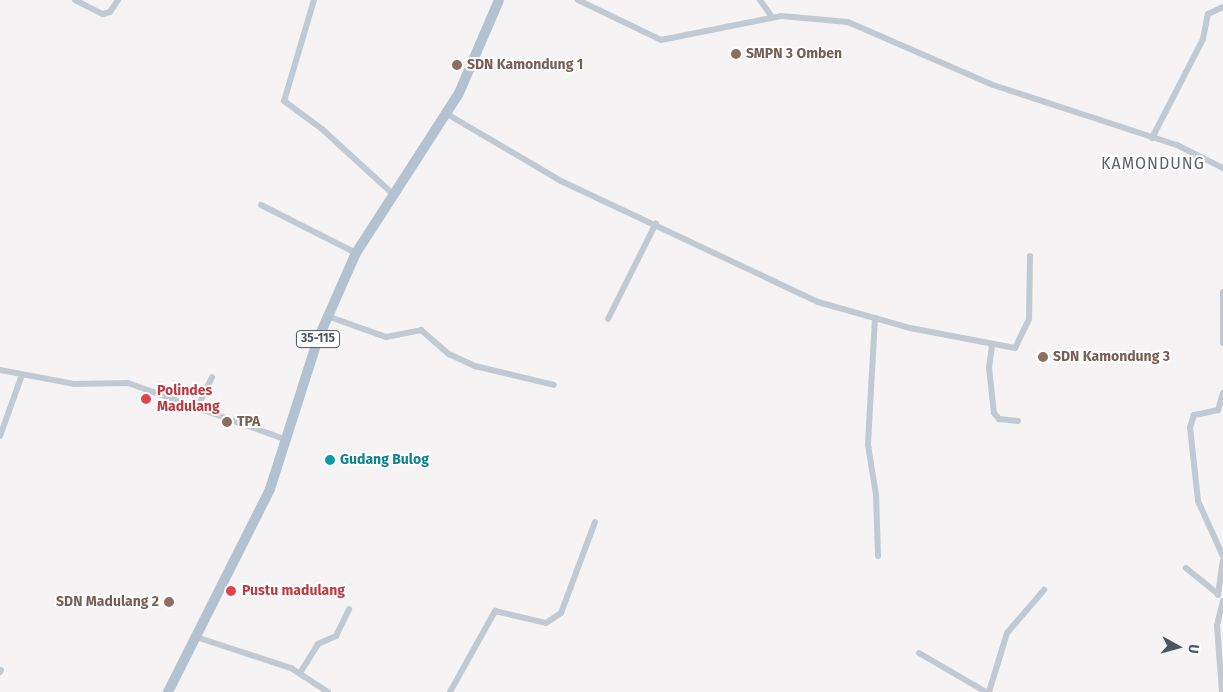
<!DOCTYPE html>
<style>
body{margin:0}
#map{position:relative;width:1223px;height:692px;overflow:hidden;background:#f5f3f3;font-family:"Fira Sans",sans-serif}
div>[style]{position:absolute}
.minor>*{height:6px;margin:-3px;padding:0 3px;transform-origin:3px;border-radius:3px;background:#c1cad2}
.primary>*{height:10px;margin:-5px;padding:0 5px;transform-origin:5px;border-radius:5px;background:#b3c2d1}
.dots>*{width:14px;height:14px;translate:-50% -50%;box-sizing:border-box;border:2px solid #fff;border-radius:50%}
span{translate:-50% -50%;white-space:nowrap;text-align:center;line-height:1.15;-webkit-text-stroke:4px #fff;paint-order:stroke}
.shield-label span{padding:1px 4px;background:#fff;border:1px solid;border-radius:4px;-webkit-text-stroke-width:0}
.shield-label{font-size:12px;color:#4a5661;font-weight:700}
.education-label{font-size:14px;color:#785e54;font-weight:700}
.left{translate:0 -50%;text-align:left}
.right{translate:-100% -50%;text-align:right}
.health-label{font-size:14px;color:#be3a42;font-weight:700}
.culture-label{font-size:14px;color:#0d838f;font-weight:700}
.quarter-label{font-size:16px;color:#5f6368;letter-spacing:1px}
.north{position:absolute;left:1153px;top:622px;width:50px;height:50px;-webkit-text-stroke:4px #fff;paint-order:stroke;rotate:97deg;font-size:14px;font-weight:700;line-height:20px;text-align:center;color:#4a5661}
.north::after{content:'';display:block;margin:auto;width:18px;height:22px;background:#4a5661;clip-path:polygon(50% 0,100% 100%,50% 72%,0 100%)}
</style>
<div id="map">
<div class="minor">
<i style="left:75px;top:0;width:31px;rotate:27deg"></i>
<i style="left:103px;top:14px;width:7px;rotate:-16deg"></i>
<i style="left:110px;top:12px;width:14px;rotate:-56deg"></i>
<i style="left:314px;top:0;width:105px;rotate:106.5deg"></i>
<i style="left:284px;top:101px;width:47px;rotate:36.4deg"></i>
<i style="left:322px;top:129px;width:98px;rotate:42.5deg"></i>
<i style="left:578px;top:0;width:92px;rotate:25.7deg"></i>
<i style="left:661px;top:40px;width:122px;rotate:-11.3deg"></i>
<i style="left:781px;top:16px;width:67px;rotate:5.1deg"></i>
<i style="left:848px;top:22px;width:158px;rotate:23.5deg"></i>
<i style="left:993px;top:85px;width:194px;rotate:18.1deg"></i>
<i style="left:1177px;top:145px;width:51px;rotate:26.6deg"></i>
<i style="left:760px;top:0;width:21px;rotate:55deg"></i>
<i style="left:447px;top:114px;width:132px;rotate:30.4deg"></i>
<i style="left:561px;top:181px;width:284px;rotate:25.2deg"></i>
<i style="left:818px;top:302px;width:96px;rotate:15.8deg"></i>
<i style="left:910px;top:328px;width:107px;rotate:10.8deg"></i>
<i style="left:1015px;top:348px;width:32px;rotate:-64deg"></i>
<i style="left:1029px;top:319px;width:63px;rotate:-89.1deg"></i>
<i style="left:1152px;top:138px;width:111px;rotate:-62.7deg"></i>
<i style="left:1203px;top:39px;width:25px;rotate:-79deg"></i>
<i style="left:1208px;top:14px;width:17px;rotate:-25deg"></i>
<i style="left:261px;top:205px;width:106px;rotate:26.8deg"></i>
<i style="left:1223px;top:292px;width:51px;rotate:90deg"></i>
<i style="left:327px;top:316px;width:63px;rotate:19.6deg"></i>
<i style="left:386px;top:337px;width:36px;rotate:-11deg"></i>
<i style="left:421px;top:330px;width:37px;rotate:41deg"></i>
<i style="left:449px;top:354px;width:29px;rotate:25deg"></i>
<i style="left:475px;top:366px;width:81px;rotate:13.5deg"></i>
<i style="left:875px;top:318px;width:127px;rotate:93.2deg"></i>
<i style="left:868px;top:445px;width:51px;rotate:80.9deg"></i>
<i style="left:876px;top:495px;width:61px;rotate:88.1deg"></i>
<i style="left:608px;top:319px;width:107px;rotate:-63.4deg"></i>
<i style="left:992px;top:346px;width:22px;rotate:98deg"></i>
<i style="left:989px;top:368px;width:45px;rotate:83.7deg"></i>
<i style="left:994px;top:413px;width:8px;rotate:50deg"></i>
<i style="left:999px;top:419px;width:19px;rotate:6deg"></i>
<i style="left:0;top:370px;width:75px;rotate:10.7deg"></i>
<i style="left:74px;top:384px;width:54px;rotate:-1.1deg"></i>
<i style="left:128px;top:383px;width:166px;rotate:19.7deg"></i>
<i style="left:1223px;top:393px;width:18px;rotate:106deg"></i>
<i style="left:1218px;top:410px;width:25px;rotate:168deg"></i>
<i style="left:1194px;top:415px;width:13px;rotate:108deg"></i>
<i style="left:1190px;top:427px;width:74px;rotate:83.8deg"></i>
<i style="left:1198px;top:501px;width:60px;rotate:65.6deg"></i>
<i style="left:198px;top:406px;width:32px;rotate:-64deg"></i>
<i style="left:0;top:436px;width:65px;rotate:-70.2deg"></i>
<i style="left:1186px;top:568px;width:41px;rotate:39.1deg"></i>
<i style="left:1218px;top:595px;width:34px;rotate:-82deg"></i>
<i style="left:196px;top:637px;width:100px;rotate:18.1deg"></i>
<i style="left:291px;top:668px;width:44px;rotate:33deg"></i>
<i style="left:919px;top:653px;width:78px;rotate:30.2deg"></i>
<i style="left:0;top:672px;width:2px;rotate:-63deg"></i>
<i style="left:300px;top:673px;width:34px;rotate:-58deg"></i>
<i style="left:318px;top:644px;width:20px;rotate:-24deg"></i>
<i style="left:336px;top:636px;width:30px;rotate:-64deg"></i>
<i style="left:450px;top:692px;width:93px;rotate:-60.9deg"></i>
<i style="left:495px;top:611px;width:52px;rotate:13.2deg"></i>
<i style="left:546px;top:623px;width:18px;rotate:-34deg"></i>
<i style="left:561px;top:613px;width:97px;rotate:-69.5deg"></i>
<i style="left:989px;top:692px;width:62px;rotate:-73deg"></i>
<i style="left:1007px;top:633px;width:57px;rotate:-49.3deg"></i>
<i style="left:1222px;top:692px;width:67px;rotate:-94.3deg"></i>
<i style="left:1217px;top:625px;width:25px;rotate:-76deg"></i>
</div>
<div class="primary">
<i style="left:168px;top:692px;width:227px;rotate:-63.3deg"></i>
<i style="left:270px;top:489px;width:157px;rotate:-72.3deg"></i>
<i style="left:318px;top:339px;width:94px;rotate:-66.2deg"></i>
<i style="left:356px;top:253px;width:190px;rotate:-57.2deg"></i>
<i style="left:459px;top:93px;width:101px;rotate:-66.7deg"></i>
</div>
<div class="dots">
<i style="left:736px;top:54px;background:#8d6e63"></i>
<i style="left:457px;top:65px;background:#8d6e63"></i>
<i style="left:1043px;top:357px;background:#8d6e63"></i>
<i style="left:146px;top:399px;background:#e0444e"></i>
<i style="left:227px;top:422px;background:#8d6e63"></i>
<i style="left:330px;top:460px;background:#0f9aa8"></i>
<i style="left:231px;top:591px;background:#e0444e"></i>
<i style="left:169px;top:602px;background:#8d6e63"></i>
</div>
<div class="shield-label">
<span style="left:318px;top:339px">35-115</span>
</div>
<div class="education-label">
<span class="left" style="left:746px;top:54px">SMPN 3 Omben</span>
<span class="left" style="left:467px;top:65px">SDN Kamondung 1</span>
<span class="left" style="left:1053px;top:357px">SDN Kamondung 3</span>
<span class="left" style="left:237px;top:422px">TPA</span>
<span class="right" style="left:159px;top:602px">SDN Madulang 2</span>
</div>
<div class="health-label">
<span class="left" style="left:157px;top:399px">Polindes<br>Madulang</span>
<span class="left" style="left:242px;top:591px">Pustu madulang</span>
</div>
<div class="culture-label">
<span class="left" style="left:340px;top:460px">Gudang Bulog</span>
</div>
<div class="quarter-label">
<span style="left:1153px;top:164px">KAMONDUNG</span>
</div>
<div class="north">U</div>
</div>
